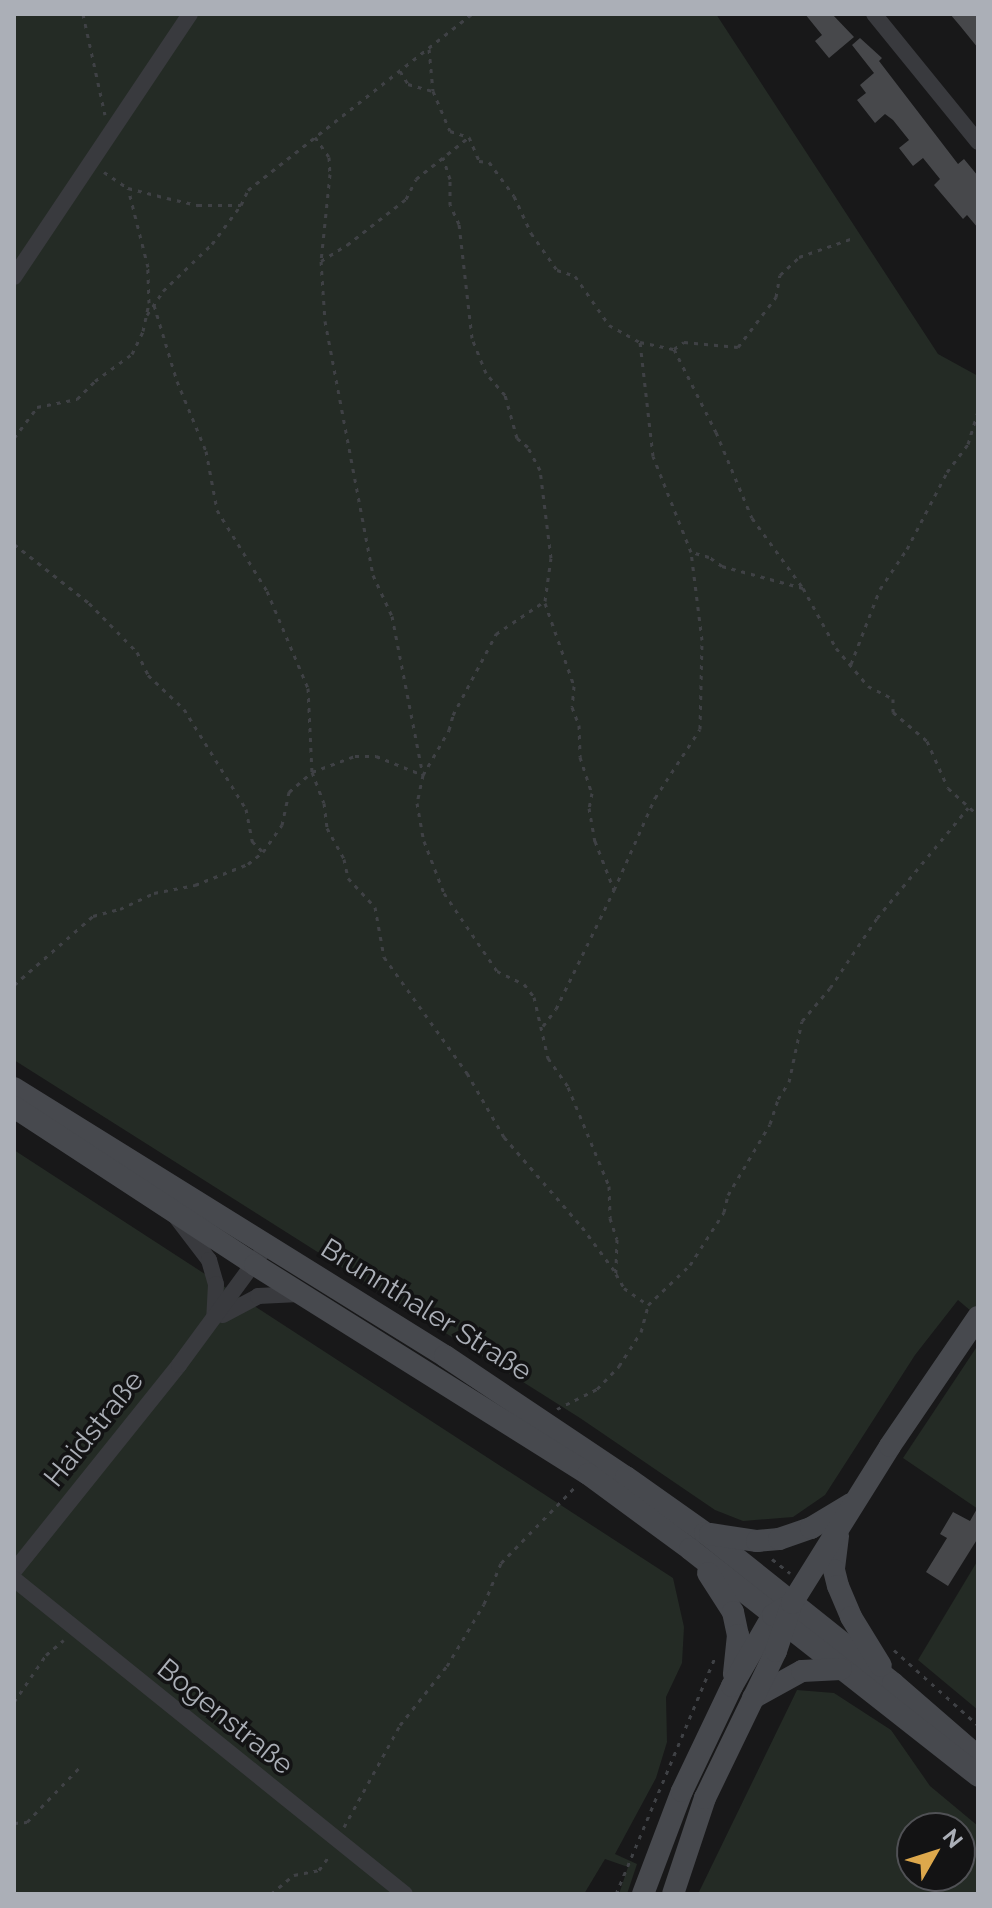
<!DOCTYPE html>
<meta charset="utf-8">
<style>
body{margin:0}
#map{position:relative;width:992px;height:1908px;overflow:hidden;background:#181819;font-family:Raleway,sans-serif}
div>[style]{position:absolute}
.green>*{inset:0;background:#242b25}
.building>*{inset:0;background:#47484b}
.path>*{height:3px;margin-top:-1.5px;transform-origin:0;background:repeating-linear-gradient(90deg,#3f4145 0 4px,transparent 0 10px)}
.minor>*{height:16px;margin:-8px;padding:0 8px;transform-origin:8px;border-radius:8px;background:#393a3e}
.secondary>*{height:22px;margin:-11px;padding:0 11px;transform-origin:11px;border-radius:11px;background:#47494e}
span{translate:-50% -50%;white-space:nowrap;text-align:center;line-height:1.15;-webkit-text-stroke:7px #131314;paint-order:stroke}
.street-label{font-size:28px;color:#abafb7}
.frame{position:absolute;inset:0;border:16px solid #abafb7;pointer-events:none}
.north{position:absolute;left:896px;top:1812px;width:80px;height:80px;box-sizing:border-box;background:#131314;border:2px solid #505155;border-radius:50%;rotate:51deg;font-size:22px;font-weight:700;line-height:32px;text-align:center;color:#abafb7}
.north::after{content:'';display:block;margin:auto;width:28px;height:36px;background:#dda84c;clip-path:polygon(50% 0,100% 100%,50% 72%,0 100%)}
</style>
<div id="map">
<div class="green">
<i style="clip-path:polygon(14px 14px,716px 14px,938px 354px,978px 376px,978px 1317px,958px 1300px,915px 1355px,825px 1495px,793px 1517px,743px 1521px,715px 1510px,580px 1418px,14px 1060px)"></i>
<i style="clip-path:polygon(14px 1150px,673px 1578px,684px 1627px,682px 1663px,666px 1697px,667px 1742px,656px 1778px,615px 1854px,637px 1864px,627px 1894px,619px 1894px,628px 1867px,605px 1859px,584px 1894px,14px 1894px)"></i>
<i style="clip-path:polygon(978px 1345px,978px 1509px,903px 1458px)"></i>
<i style="clip-path:polygon(978px 1560px,978px 1710px,918px 1660px)"></i>
<i style="clip-path:polygon(evenodd,797px 1690px,834px 1693px,891px 1730px,930px 1786px,978px 1826px,978px 1894px,698px 1894px,797px 1690px,912px 1828px,960px 1828px,960px 1876px,912px 1876px,912px 1828px)"></i>
</div>
<div class="building">
<i style="clip-path:polygon(805px 14px,832px 14px,854px 37px,829px 58px,815px 41px,822px 35px)"></i>
<i style="clip-path:polygon(950px 14px,978px 14px,978px 48px,961px 27px)"></i>
<i style="clip-path:polygon(860px 38px,882px 58px,879px 61px,958px 164px,964px 159px,978px 176px,978px 228px,967px 215px,963px 219px,934px 185px,940px 179px,923px 158px,913px 166px,899px 148px,909px 140px,893px 120px,885px 114px,875px 123px,857px 100px,866px 93px,860px 85px,874px 73px,852px 45px)"></i>
<i style="clip-path:polygon(978px 1507px,978px 1538px,948px 1586px,926px 1572px,947px 1538px,940px 1534px,953px 1512px,970px 1521px)"></i>
</div>
<div class="path">
<i style="left:83px;top:14px;width:103px;rotate:77.7deg"></i>
<i style="left:429px;top:49px;width:42px;rotate:84.6deg"></i>
<i style="left:400px;top:71px;width:15px;rotate:58deg"></i>
<i style="left:408px;top:84px;width:26px;rotate:16deg"></i>
<i style="left:433px;top:91px;width:43px;rotate:67deg"></i>
<i style="left:450px;top:131px;width:20px;rotate:18deg"></i>
<i style="left:469px;top:137px;width:26px;rotate:67deg"></i>
<i style="left:479px;top:161px;width:10px;rotate:6deg"></i>
<i style="left:489px;top:162px;width:42px;rotate:53.7deg"></i>
<i style="left:514px;top:196px;width:41px;rotate:65.3deg"></i>
<i style="left:531px;top:233px;width:45px;rotate:54.9deg"></i>
<i style="left:557px;top:270px;width:19px;rotate:18deg"></i>
<i style="left:575px;top:276px;width:60px;rotate:55.2deg"></i>
<i style="left:609px;top:325px;width:35px;rotate:29deg"></i>
<i style="left:640px;top:342px;width:35px;rotate:12deg"></i>
<i style="left:674px;top:349px;width:93px;rotate:63.2deg"></i>
<i style="left:716px;top:432px;width:93px;rotate:67.3deg"></i>
<i style="left:752px;top:518px;width:87px;rotate:53.9deg"></i>
<i style="left:803px;top:588px;width:84px;rotate:-164.8deg"></i>
<i style="left:722px;top:566px;width:16px;rotate:-145deg"></i>
<i style="left:709px;top:557px;width:19px;rotate:-164deg"></i>
<i style="left:315px;top:137px;width:24px;rotate:55deg"></i>
<i style="left:329px;top:157px;width:17px;rotate:87deg"></i>
<i style="left:330px;top:174px;width:87px;rotate:95.9deg"></i>
<i style="left:321px;top:261px;width:60px;rotate:86.2deg"></i>
<i style="left:325px;top:321px;width:258px;rotate:79.3deg"></i>
<i style="left:373px;top:575px;width:45px;rotate:65.1deg"></i>
<i style="left:392px;top:616px;width:162px;rotate:79deg"></i>
<i style="left:423px;top:775px;width:29px;rotate:102deg"></i>
<i style="left:417px;top:803px;width:39px;rotate:80deg"></i>
<i style="left:424px;top:841px;width:56px;rotate:69deg"></i>
<i style="left:444px;top:893px;width:94px;rotate:55.8deg"></i>
<i style="left:497px;top:971px;width:30px;rotate:26deg"></i>
<i style="left:524px;top:984px;width:16px;rotate:52deg"></i>
<i style="left:534px;top:997px;width:63px;rotate:77.1deg"></i>
<i style="left:548px;top:1058px;width:35px;rotate:55deg"></i>
<i style="left:568px;top:1087px;width:107px;rotate:67.5deg"></i>
<i style="left:609px;top:1186px;width:32px;rotate:88deg"></i>
<i style="left:610px;top:1218px;width:22px;rotate:72deg"></i>
<i style="left:617px;top:1239px;width:35px;rotate:92deg"></i>
<i style="left:616px;top:1274px;width:16px;rotate:60deg"></i>
<i style="left:624px;top:1288px;width:29px;rotate:35deg"></i>
<i style="left:648px;top:1305px;width:58px;rotate:-43.6deg"></i>
<i style="left:690px;top:1265px;width:63px;rotate:-57.3deg"></i>
<i style="left:724px;top:1212px;width:17px;rotate:-77deg"></i>
<i style="left:728px;top:1195px;width:82px;rotate:-59.4deg"></i>
<i style="left:770px;top:1124px;width:26px;rotate:-72deg"></i>
<i style="left:778px;top:1099px;width:20px;rotate:-57deg"></i>
<i style="left:789px;top:1082px;width:62px;rotate:-78deg"></i>
<i style="left:802px;top:1021px;width:43px;rotate:-49.7deg"></i>
<i style="left:830px;top:988px;width:84px;rotate:-56.1deg"></i>
<i style="left:877px;top:918px;width:143px;rotate:-50.4deg"></i>
<i style="left:104px;top:172px;width:29px;rotate:34deg"></i>
<i style="left:128px;top:188px;width:40px;rotate:14.4deg"></i>
<i style="left:167px;top:198px;width:32px;rotate:13deg"></i>
<i style="left:198px;top:205px;width:43px"></i>
<i style="left:321px;top:261px;width:31px;rotate:-32deg"></i>
<i style="left:347px;top:245px;width:75px;rotate:-37.9deg"></i>
<i style="left:406px;top:199px;width:22px;rotate:-63deg"></i>
<i style="left:416px;top:179px;width:68px;rotate:-38.4deg"></i>
<i style="left:154px;top:305px;width:79px;rotate:73.2deg"></i>
<i style="left:177px;top:381px;width:76px;rotate:67.5deg"></i>
<i style="left:206px;top:451px;width:60px;rotate:79.4deg"></i>
<i style="left:217px;top:510px;width:95px;rotate:58.3deg"></i>
<i style="left:267px;top:591px;width:105px;rotate:67.1deg"></i>
<i style="left:308px;top:688px;width:84px;rotate:87.3deg"></i>
<i style="left:312px;top:772px;width:33px;rotate:69deg"></i>
<i style="left:324px;top:803px;width:25px;rotate:83deg"></i>
<i style="left:327px;top:828px;width:35px;rotate:61deg"></i>
<i style="left:344px;top:859px;width:19px;rotate:78deg"></i>
<i style="left:348px;top:878px;width:40px;rotate:47deg"></i>
<i style="left:375px;top:907px;width:51px;rotate:79.8deg"></i>
<i style="left:384px;top:957px;width:143px;rotate:54.4deg"></i>
<i style="left:467px;top:1073px;width:74px;rotate:60deg"></i>
<i style="left:504px;top:1137px;width:119px;rotate:49.1deg"></i>
<i style="left:582px;top:1227px;width:57px;rotate:53.5deg"></i>
<i style="left:147px;top:315px;width:29px;rotate:-56deg"></i>
<i style="left:163px;top:291px;width:68px;rotate:-43.8deg"></i>
<i style="left:212px;top:244px;width:49px;rotate:-53.4deg"></i>
<i style="left:241px;top:205px;width:17px;rotate:-65deg"></i>
<i style="left:248px;top:190px;width:285px;rotate:-38.2deg"></i>
<i style="left:674px;top:349px;width:12px;rotate:-35deg"></i>
<i style="left:684px;top:342px;width:54px;rotate:5.3deg"></i>
<i style="left:738px;top:347px;width:63px;rotate:-52.8deg"></i>
<i style="left:776px;top:297px;width:22px;rotate:-80deg"></i>
<i style="left:780px;top:275px;width:26px;rotate:-43deg"></i>
<i style="left:799px;top:257px;width:57px;rotate:-19.4deg"></i>
<i style="left:14px;top:438px;width:39px;rotate:-53deg"></i>
<i style="left:37px;top:407px;width:41px;rotate:-11.3deg"></i>
<i style="left:77px;top:399px;width:25px;rotate:-45deg"></i>
<i style="left:95px;top:381px;width:46px;rotate:-36.1deg"></i>
<i style="left:132px;top:354px;width:25px;rotate:-64deg"></i>
<i style="left:143px;top:331px;width:29px;rotate:-78deg"></i>
<i style="left:149px;top:303px;width:36px;rotate:-92deg"></i>
<i style="left:148px;top:267px;width:81px;rotate:-104.2deg"></i>
<i style="left:14px;top:544px;width:95px;rotate:38.2deg"></i>
<i style="left:89px;top:603px;width:69px;rotate:45.6deg"></i>
<i style="left:137px;top:652px;width:25px;rotate:64deg"></i>
<i style="left:148px;top:675px;width:50px;rotate:43.4deg"></i>
<i style="left:184px;top:709px;width:118px;rotate:58.2deg"></i>
<i style="left:246px;top:809px;width:33px;rotate:79deg"></i>
<i style="left:252px;top:841px;width:14px;rotate:45deg"></i>
<i style="left:803px;top:588px;width:68px;rotate:61.2deg"></i>
<i style="left:836px;top:648px;width:50px;rotate:49.9deg"></i>
<i style="left:868px;top:686px;width:28px;rotate:27deg"></i>
<i style="left:893px;top:699px;width:13px;rotate:90deg"></i>
<i style="left:893px;top:712px;width:45px;rotate:40.5deg"></i>
<i style="left:927px;top:741px;width:51px;rotate:65.9deg"></i>
<i style="left:948px;top:788px;width:40px;rotate:42deg"></i>
<i style="left:545px;top:603px;width:88px;rotate:70.7deg"></i>
<i style="left:574px;top:686px;width:21px;rotate:95deg"></i>
<i style="left:572px;top:707px;width:19px;rotate:69deg"></i>
<i style="left:579px;top:725px;width:32px;rotate:88deg"></i>
<i style="left:580px;top:757px;width:38px;rotate:72deg"></i>
<i style="left:592px;top:793px;width:15px;rotate:101deg"></i>
<i style="left:589px;top:808px;width:34px;rotate:80deg"></i>
<i style="left:595px;top:841px;width:53px;rotate:68.8deg"></i>
<i style="left:851px;top:664px;width:80px;rotate:-68.9deg"></i>
<i style="left:880px;top:589px;width:48px;rotate:-56deg"></i>
<i style="left:907px;top:549px;width:87px;rotate:-62.5deg"></i>
<i style="left:947px;top:472px;width:35px;rotate:-53deg"></i>
<i style="left:968px;top:444px;width:34px;rotate:-73deg"></i>
<i style="left:14px;top:985px;width:105px;rotate:-41.1deg"></i>
<i style="left:93px;top:916px;width:28px;rotate:-15deg"></i>
<i style="left:120px;top:909px;width:38px;rotate:-25deg"></i>
<i style="left:154px;top:893px;width:42px;rotate:-11deg"></i>
<i style="left:195px;top:885px;width:57px;rotate:-21.6deg"></i>
<i style="left:248px;top:864px;width:19px;rotate:-39deg"></i>
<i style="left:263px;top:852px;width:33px;rotate:-55deg"></i>
<i style="left:282px;top:825px;width:34px;rotate:-78deg"></i>
<i style="left:289px;top:792px;width:30px;rotate:-41deg"></i>
<i style="left:312px;top:772px;width:46px;rotate:-20.4deg"></i>
<i style="left:355px;top:756px;width:21px"></i>
<i style="left:376px;top:756px;width:51px;rotate:22deg"></i>
<i style="left:423px;top:775px;width:52px;rotate:-60deg"></i>
<i style="left:449px;top:730px;width:16px;rotate:-75deg"></i>
<i style="left:453px;top:715px;width:92px;rotate:-62deg"></i>
<i style="left:496px;top:634px;width:59px;rotate:-34deg"></i>
<i style="left:545px;top:601px;width:43px;rotate:-82.1deg"></i>
<i style="left:551px;top:558px;width:89px;rotate:-97.1deg"></i>
<i style="left:540px;top:470px;width:26px;rotate:-118deg"></i>
<i style="left:528px;top:447px;width:14px;rotate:-141deg"></i>
<i style="left:517px;top:438px;width:45px;rotate:-105.6deg"></i>
<i style="left:505px;top:395px;width:29px;rotate:-131deg"></i>
<i style="left:486px;top:373px;width:38px;rotate:-112deg"></i>
<i style="left:472px;top:338px;width:115px;rotate:-96.5deg"></i>
<i style="left:459px;top:224px;width:21px;rotate:-115deg"></i>
<i style="left:450px;top:205px;width:26px;rotate:-90deg"></i>
<i style="left:450px;top:179px;width:23px;rotate:-108deg"></i>
<i style="left:543px;top:1026px;width:21px;rotate:-53deg"></i>
<i style="left:556px;top:1009px;width:132px;rotate:-64deg"></i>
<i style="left:614px;top:890px;width:101px;rotate:-66deg"></i>
<i style="left:655px;top:798px;width:82px;rotate:-56.9deg"></i>
<i style="left:700px;top:729px;width:89px;rotate:-88.7deg"></i>
<i style="left:702px;top:640px;width:89px;rotate:-97.1deg"></i>
<i style="left:691px;top:552px;width:103px;rotate:-111.6deg"></i>
<i style="left:653px;top:456px;width:115px;rotate:-96.5deg"></i>
<i style="left:557px;top:1409px;width:45px;rotate:-26.6deg"></i>
<i style="left:597px;top:1389px;width:32px;rotate:-46deg"></i>
<i style="left:619px;top:1366px;width:40px;rotate:-57.1deg"></i>
<i style="left:641px;top:1332px;width:28px;rotate:-75deg"></i>
<i style="left:772px;top:1559px;width:23px;rotate:38deg"></i>
<i style="left:894px;top:1650px;width:113px;rotate:41.8deg"></i>
<i style="left:14px;top:1702px;width:57px;rotate:-55.8deg"></i>
<i style="left:46px;top:1655px;width:23px;rotate:-40deg"></i>
<i style="left:14px;top:1823px;width:13px;rotate:-4deg"></i>
<i style="left:27px;top:1822px;width:75px;rotate:-46.1deg"></i>
<i style="left:344px;top:1827px;width:116px;rotate:-61.2deg"></i>
<i style="left:400px;top:1725px;width:75px;rotate:-51.5deg"></i>
<i style="left:447px;top:1666px;width:72px;rotate:-59.2deg"></i>
<i style="left:484px;top:1604px;width:44px;rotate:-67.5deg"></i>
<i style="left:501px;top:1563px;width:105px;rotate:-45.8deg"></i>
<i style="left:271px;top:1894px;width:30px;rotate:-40deg"></i>
<i style="left:294px;top:1875px;width:25px;rotate:-11deg"></i>
<i style="left:319px;top:1870px;width:19px;rotate:-54deg"></i>
<i style="left:616px;top:1894px;width:259px;rotate:-67.3deg"></i>
</div>
<div class="minor">
<i style="left:874px;top:14px;width:165px;rotate:50.9deg"></i>
<i style="left:14px;top:277px;width:316px;rotate:-56.2deg"></i>
<i style="left:176px;top:1217px;width:54px;rotate:52.5deg"></i>
<i style="left:209px;top:1260px;width:25px;rotate:74deg"></i>
<i style="left:216px;top:1284px;width:33px;rotate:93deg"></i>
<i style="left:223px;top:1315px;width:40px;rotate:-28deg"></i>
<i style="left:258px;top:1296px;width:41px;rotate:-2.8deg"></i>
<i style="left:14px;top:1571px;width:264px;rotate:-51.3deg"></i>
<i style="left:179px;top:1365px;width:149px;rotate:-53.7deg"></i>
<i style="left:14px;top:1579px;width:502px;rotate:38.86deg"></i>
</div>
<div class="secondary">
<i style="left:14px;top:1088px;width:508px;rotate:31.87deg"></i>
<i style="left:445px;top:1356px;width:218px;rotate:33.8deg"></i>
<i style="left:626px;top:1477px;width:97px;rotate:35.3deg"></i>
<i style="left:705px;top:1533px;width:241px;rotate:38.6deg"></i>
<i style="left:893px;top:1683px;width:113px;rotate:41deg"></i>
<i style="left:14px;top:1107px;width:288px;rotate:33.2deg"></i>
<i style="left:255px;top:1265px;width:393px;rotate:32.1deg"></i>
<i style="left:588px;top:1474px;width:127px;rotate:36.3deg"></i>
<i style="left:690px;top:1549px;width:367px;rotate:38.2deg"></i>
<i style="left:710px;top:1534px;width:48px;rotate:8.5deg"></i>
<i style="left:757px;top:1541px;width:22px;rotate:-5deg"></i>
<i style="left:779px;top:1539px;width:34px;rotate:-19deg"></i>
<i style="left:811px;top:1528px;width:47px;rotate:-31deg"></i>
<i style="left:838px;top:1536px;width:34px;rotate:97deg"></i>
<i style="left:834px;top:1570px;width:16px;rotate:76deg"></i>
<i style="left:838px;top:1586px;width:34px;rotate:67deg"></i>
<i style="left:851px;top:1617px;width:57px;rotate:58.5deg"></i>
<i style="left:708px;top:1573px;width:46px;rotate:57.3deg"></i>
<i style="left:733px;top:1612px;width:24px;rotate:78deg"></i>
<i style="left:738px;top:1635px;width:39px;rotate:96deg"></i>
<i style="left:753px;top:1698px;width:56px;rotate:-28.9deg"></i>
<i style="left:802px;top:1671px;width:39px;rotate:-3deg"></i>
<i style="left:643px;top:1894px;width:110px;rotate:-69.3deg"></i>
<i style="left:682px;top:1791px;width:116px;rotate:-64.5deg"></i>
<i style="left:732px;top:1686px;width:82px;rotate:-60deg"></i>
<i style="left:773px;top:1615px;width:13px;rotate:-32deg"></i>
<i style="left:673px;top:1894px;width:101px;rotate:-71.6deg"></i>
<i style="left:705px;top:1798px;width:163px;rotate:-64.2deg"></i>
<i style="left:776px;top:1651px;width:51px;rotate:-71.6deg"></i>
<i style="left:792px;top:1603px;width:185px;rotate:-58deg"></i>
<i style="left:890px;top:1446px;width:156px;rotate:-55.7deg"></i>
</div>
<div class="street-label">
<span style="left:426px;top:1310px;rotate:32deg">Brunnthaler Straße</span>
<span style="left:94px;top:1429px;rotate:-51deg">Haidstraße</span>
<span style="left:225px;top:1717px;rotate:39deg">Bogenstraße</span>
</div>
<div class="frame"></div>
<div class="north">N</div>
</div>
